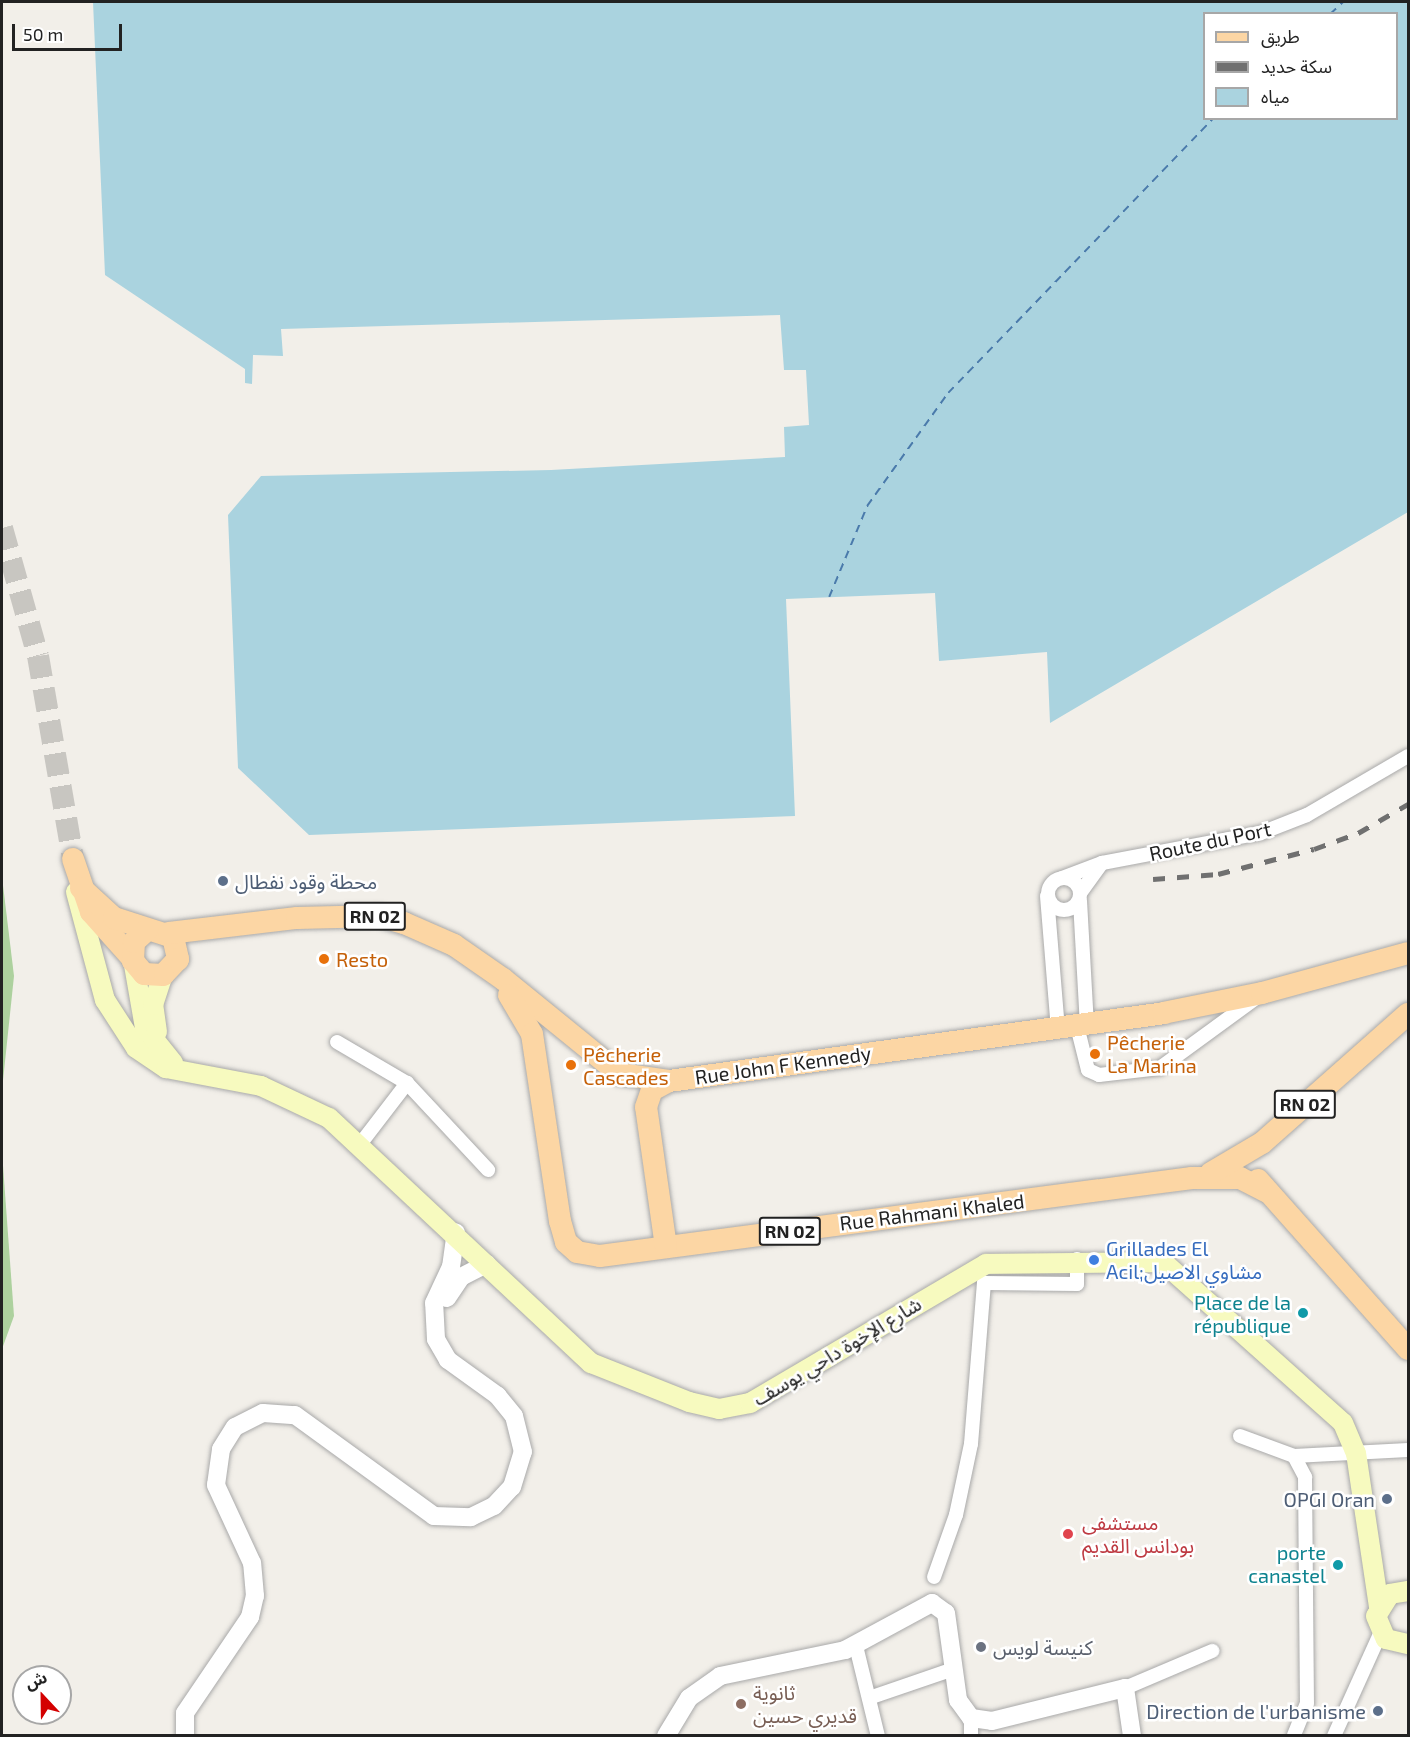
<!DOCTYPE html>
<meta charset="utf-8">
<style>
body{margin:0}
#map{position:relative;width:1410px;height:1737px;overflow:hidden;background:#f2efe9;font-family:"Exo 2","Noto Sans Arabic",sans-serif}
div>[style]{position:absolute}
.forest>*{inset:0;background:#add19e}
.water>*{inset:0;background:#aad3df}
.ferry>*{height:1.5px;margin-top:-0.75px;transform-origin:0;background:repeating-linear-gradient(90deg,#4a7aab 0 8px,transparent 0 14px)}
.primary-tunnel>*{height:22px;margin-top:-11px;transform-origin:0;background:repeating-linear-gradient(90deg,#c8c6c1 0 22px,transparent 0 33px)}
.roads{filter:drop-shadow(0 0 2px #a9a9a9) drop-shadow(0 0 2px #a9a9a9)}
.minor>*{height:14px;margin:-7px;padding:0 7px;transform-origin:7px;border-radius:7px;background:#fff}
.minor>.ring{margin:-7px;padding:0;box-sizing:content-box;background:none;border:14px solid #fff;border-radius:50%}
.tertiary>*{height:18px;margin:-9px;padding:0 9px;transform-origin:9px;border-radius:9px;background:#fff}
.secondary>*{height:20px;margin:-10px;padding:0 10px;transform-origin:10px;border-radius:10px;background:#f7fabf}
.primary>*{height:22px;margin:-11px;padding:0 11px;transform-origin:11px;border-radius:11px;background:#fcd6a4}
.rail>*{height:4.5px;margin-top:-2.25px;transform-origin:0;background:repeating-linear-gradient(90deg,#707070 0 12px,transparent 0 24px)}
.dots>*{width:16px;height:16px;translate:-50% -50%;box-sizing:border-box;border:3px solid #fff;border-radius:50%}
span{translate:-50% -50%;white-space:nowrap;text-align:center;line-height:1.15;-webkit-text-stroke:5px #fff;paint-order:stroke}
.shield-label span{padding:2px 4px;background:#fff;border:2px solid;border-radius:4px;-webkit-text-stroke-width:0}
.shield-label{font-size:18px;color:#222;font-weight:700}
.street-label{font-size:20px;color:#222}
.service-label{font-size:20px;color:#4e5e75}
.left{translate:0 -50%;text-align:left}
.right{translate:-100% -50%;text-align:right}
.food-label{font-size:20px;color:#c56008}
.shop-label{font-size:20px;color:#366cbe}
.culture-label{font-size:20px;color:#0d838f}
.health-label{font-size:20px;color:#be3a42}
.worship-label{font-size:20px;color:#5b616d}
.education-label{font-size:20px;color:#785e54}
.frame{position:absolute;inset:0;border:3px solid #222;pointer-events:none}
.legend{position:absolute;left:1203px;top:12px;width:195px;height:108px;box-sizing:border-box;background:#fff;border:2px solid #a7a7a7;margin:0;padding:8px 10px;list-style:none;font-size:18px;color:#222}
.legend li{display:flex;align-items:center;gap:12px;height:30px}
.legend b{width:30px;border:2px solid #a7a7a7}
.north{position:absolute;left:12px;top:1665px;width:60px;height:60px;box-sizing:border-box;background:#fff;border:2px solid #a7a7a7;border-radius:50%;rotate:338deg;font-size:16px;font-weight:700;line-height:24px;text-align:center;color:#222}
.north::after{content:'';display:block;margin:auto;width:21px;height:27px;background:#d40000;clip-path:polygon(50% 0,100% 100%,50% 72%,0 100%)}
.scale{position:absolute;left:12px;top:24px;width:110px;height:27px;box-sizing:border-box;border:3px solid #222;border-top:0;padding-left:8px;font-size:18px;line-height:21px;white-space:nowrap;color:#222;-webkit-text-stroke:4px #fff;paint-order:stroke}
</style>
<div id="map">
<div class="forest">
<i style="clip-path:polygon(2px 877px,14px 976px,2px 1090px)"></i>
<i style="clip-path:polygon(2px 1152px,14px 1316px,2px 1349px)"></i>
</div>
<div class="water">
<i style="clip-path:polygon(evenodd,93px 2px,1408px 2px,1408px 512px,1050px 723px,1047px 652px,939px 661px,935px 593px,786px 599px,795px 816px,309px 835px,238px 768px,228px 515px,261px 476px,551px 470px,785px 457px,784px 427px,809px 425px,806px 370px,784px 370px,780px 315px,281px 329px,283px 356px,253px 355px,252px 384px,245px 383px,245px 369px,105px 275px,93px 2px,1204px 14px,1396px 14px,1396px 118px,1204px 118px,1204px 14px)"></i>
</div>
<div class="ferry">
<i style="left:1330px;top:14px;width:18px;rotate:-43deg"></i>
<i style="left:829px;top:597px;width:99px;rotate:-67.3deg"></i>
<i style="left:867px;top:506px;width:139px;rotate:-54.4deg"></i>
<i style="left:948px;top:393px;width:383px;rotate:-46deg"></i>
</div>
<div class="primary-tunnel">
<i style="left:2px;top:528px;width:133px;rotate:74.3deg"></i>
<i style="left:38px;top:656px;width:206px;rotate:80.2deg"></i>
</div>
<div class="roads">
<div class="minor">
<i style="left:1102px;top:863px;width:162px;rotate:-10.7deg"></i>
<i style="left:1261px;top:833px;width:49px;rotate:-21.4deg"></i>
<i style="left:1307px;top:815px;width:117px;rotate:-30.3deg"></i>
<i class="ring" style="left:1048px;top:878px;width:18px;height:18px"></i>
<i style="left:1062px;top:878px;width:43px;rotate:-20.6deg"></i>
<i style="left:1102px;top:863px;width:36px;rotate:126deg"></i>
<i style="left:1047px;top:896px;width:133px;rotate:85.3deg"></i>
<i style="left:1080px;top:901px;width:124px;rotate:86.8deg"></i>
<i style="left:1077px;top:1026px;width:45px;rotate:76deg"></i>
<i style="left:1088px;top:1070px;width:12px;rotate:24deg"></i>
<i style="left:1099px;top:1075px;width:61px;rotate:-6.5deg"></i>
<i style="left:1160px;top:1068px;width:119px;rotate:-36.1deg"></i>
<i style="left:337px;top:1042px;width:81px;rotate:30.4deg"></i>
<i style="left:407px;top:1083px;width:119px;rotate:47deg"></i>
<i style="left:361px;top:1143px;width:76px;rotate:-52.5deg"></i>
<i style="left:1240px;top:1436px;width:58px;rotate:20.3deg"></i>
<i style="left:1294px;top:1456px;width:24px;rotate:62deg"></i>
<i style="left:1305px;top:1477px;width:226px;rotate:89.5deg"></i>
<i style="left:1307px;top:1703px;width:35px;rotate:112deg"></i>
<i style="left:1294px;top:1456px;width:114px;rotate:-3deg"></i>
<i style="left:934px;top:1577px;width:66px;rotate:-70.5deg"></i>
<i style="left:956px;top:1515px;width:73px;rotate:-78.1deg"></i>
<i style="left:971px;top:1444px;width:162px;rotate:-85.4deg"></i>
<i style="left:984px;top:1283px;width:93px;rotate:0.6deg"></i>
<i style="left:1077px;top:1284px;width:25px;rotate:-90deg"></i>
<i style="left:856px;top:1646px;width:93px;rotate:76.3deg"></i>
<i style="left:1125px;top:1688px;width:95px;rotate:-23deg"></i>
<i style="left:869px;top:1698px;width:89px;rotate:-19deg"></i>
<i style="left:971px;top:1718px;width:18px;rotate:90deg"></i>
<i style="left:1334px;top:1736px;width:114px;rotate:-65.7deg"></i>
</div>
<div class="tertiary">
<i style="left:447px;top:1298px;width:25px;rotate:-56deg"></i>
<i style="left:461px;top:1277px;width:29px;rotate:-27deg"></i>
<i style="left:185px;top:1736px;width:23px;rotate:-90deg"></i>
<i style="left:185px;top:1713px;width:116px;rotate:-55.9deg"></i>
<i style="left:250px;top:1617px;width:22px;rotate:-77deg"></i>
<i style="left:255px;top:1596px;width:33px;rotate:-95deg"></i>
<i style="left:252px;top:1563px;width:86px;rotate:-114.8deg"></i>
<i style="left:216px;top:1485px;width:36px;rotate:-82deg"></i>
<i style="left:221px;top:1449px;width:26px;rotate:-58deg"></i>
<i style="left:235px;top:1427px;width:31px;rotate:-27deg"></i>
<i style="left:263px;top:1413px;width:32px;rotate:4deg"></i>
<i style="left:295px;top:1415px;width:172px;rotate:36deg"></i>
<i style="left:434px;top:1516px;width:37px;rotate:2deg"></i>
<i style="left:471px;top:1517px;width:25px;rotate:-26deg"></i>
<i style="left:494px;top:1506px;width:26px;rotate:-47deg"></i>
<i style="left:512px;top:1487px;width:37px;rotate:-73deg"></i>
<i style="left:523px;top:1452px;width:37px;rotate:-104deg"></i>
<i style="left:514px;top:1416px;width:26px;rotate:-129deg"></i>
<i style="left:498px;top:1396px;width:62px;rotate:-144.2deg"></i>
<i style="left:448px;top:1360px;width:24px;rotate:-120deg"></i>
<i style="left:436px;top:1339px;width:36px;rotate:-93deg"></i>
<i style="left:434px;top:1303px;width:40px;rotate:-65deg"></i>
<i style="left:451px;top:1267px;width:35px;rotate:-82deg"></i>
<i style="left:666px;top:1736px;width:44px;rotate:-58.8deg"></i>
<i style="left:689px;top:1698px;width:38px;rotate:-35deg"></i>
<i style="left:720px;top:1676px;width:128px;rotate:-11.7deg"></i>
<i style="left:845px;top:1650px;width:99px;rotate:-28.4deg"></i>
<i style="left:932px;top:1603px;width:17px;rotate:36deg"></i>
<i style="left:946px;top:1613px;width:88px;rotate:82.1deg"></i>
<i style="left:958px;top:1700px;width:22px;rotate:54deg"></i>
<i style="left:971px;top:1718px;width:21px;rotate:8deg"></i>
<i style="left:992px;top:1721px;width:137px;rotate:-13.9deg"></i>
<i style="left:1125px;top:1688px;width:49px;rotate:81.7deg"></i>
</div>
<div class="secondary">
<i style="left:76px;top:892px;width:112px;rotate:75deg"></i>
<i style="left:105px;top:1000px;width:57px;rotate:57.1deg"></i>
<i style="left:136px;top:1048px;width:36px;rotate:34deg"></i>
<i style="left:166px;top:1068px;width:97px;rotate:10.7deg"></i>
<i style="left:261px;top:1086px;width:75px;rotate:25.2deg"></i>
<i style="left:329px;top:1118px;width:359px;rotate:43.1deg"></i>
<i style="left:591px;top:1363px;width:105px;rotate:21.7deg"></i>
<i style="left:689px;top:1402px;width:31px;rotate:13deg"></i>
<i style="left:719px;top:1409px;width:32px;rotate:-11deg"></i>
<i style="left:750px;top:1403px;width:274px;rotate:-30.5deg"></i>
<i style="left:986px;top:1264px;width:177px;rotate:-0.6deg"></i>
<i style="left:1163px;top:1262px;width:241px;rotate:41.8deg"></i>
<i style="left:1343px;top:1423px;width:33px;rotate:67deg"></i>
<i style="left:1356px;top:1453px;width:156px;rotate:81.5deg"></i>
<i style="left:134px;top:965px;width:64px;rotate:80.1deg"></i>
<i style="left:145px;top:1028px;width:45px;rotate:51.3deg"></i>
<i style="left:157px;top:1032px;width:27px;rotate:-98deg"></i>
<i style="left:153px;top:1005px;width:32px;rotate:-72deg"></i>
<i style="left:1408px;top:1591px;width:18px;rotate:171deg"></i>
<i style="left:1390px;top:1594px;width:26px;rotate:122deg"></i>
<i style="left:1376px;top:1616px;width:25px;rotate:67deg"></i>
<i style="left:1386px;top:1639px;width:23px;rotate:13deg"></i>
</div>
<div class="primary">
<i style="left:73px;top:859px;width:56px;rotate:71.2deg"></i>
<i style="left:91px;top:912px;width:62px;rotate:48.3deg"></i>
<i style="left:81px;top:888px;width:45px;rotate:42.3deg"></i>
<i style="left:114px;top:918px;width:62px;rotate:17.9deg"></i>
<i style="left:173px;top:937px;width:23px;rotate:77deg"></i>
<i style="left:178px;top:959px;width:22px;rotate:133deg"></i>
<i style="left:163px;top:975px;width:19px;rotate:-177deg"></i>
<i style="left:144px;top:974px;width:17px;rotate:-130deg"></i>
<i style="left:133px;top:961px;width:19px;rotate:-87deg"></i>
<i style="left:134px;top:942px;width:18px;rotate:-43deg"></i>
<i style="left:169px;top:933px;width:129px;rotate:-6.7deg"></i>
<i style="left:297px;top:918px;width:82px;rotate:-1.4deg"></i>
<i style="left:379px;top:916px;width:26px;rotate:16deg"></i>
<i style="left:404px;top:923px;width:55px;rotate:23.7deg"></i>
<i style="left:454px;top:945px;width:60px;rotate:34.8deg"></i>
<i style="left:503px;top:979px;width:151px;rotate:39.1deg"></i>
<i style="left:620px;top:1074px;width:49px;rotate:8.1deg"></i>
<i style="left:669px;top:1081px;width:499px;rotate:-7.8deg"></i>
<i style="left:1163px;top:1013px;width:101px;rotate:-11.4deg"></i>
<i style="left:1262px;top:993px;width:151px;rotate:-15.3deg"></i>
<i style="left:509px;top:995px;width:45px;rotate:59.5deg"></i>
<i style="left:532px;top:1034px;width:189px;rotate:81.5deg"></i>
<i style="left:560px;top:1221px;width:22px;rotate:74deg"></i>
<i style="left:566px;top:1242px;width:15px;rotate:42deg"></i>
<i style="left:577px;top:1252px;width:23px;rotate:10deg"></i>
<i style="left:600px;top:1256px;width:597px;rotate:-7.51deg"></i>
<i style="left:1192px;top:1178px;width:48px"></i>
<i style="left:1240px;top:1178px;width:29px;rotate:27deg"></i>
<i style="left:1211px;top:1173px;width:59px;rotate:-30.5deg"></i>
<i style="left:1262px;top:1143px;width:195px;rotate:-41.5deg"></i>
<i style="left:1258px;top:1180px;width:226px;rotate:48.4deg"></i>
<i style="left:666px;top:1247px;width:141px;rotate:-98.1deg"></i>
<i style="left:646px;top:1107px;width:18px;rotate:-71deg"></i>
<i style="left:652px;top:1090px;width:19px;rotate:-28deg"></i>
</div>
</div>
<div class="rail">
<i style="left:1153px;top:879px;width:65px;rotate:-4.4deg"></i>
<i style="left:1218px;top:874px;width:99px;rotate:-14.6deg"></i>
<i style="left:1314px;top:849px;width:47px;rotate:-20deg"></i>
<i style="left:1358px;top:833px;width:58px;rotate:-30.1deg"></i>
</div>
<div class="dots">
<i style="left:223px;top:881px;background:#5c6f8a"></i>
<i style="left:324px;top:959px;background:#e8710a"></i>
<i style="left:1095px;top:1054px;background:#e8710a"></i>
<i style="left:571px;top:1065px;background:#e8710a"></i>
<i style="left:1094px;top:1260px;background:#3f7fe0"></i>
<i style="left:1303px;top:1313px;background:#0f9aa8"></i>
<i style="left:1387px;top:1499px;background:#5c6f8a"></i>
<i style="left:1068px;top:1534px;background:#e0444e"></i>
<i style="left:1338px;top:1565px;background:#0f9aa8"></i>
<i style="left:981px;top:1647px;background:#6b7280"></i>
<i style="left:741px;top:1704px;background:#8d6e63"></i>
<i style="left:1378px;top:1711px;background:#5c6f8a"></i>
</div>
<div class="shield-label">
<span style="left:375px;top:916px">RN 02</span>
<span style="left:1305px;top:1104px">RN 02</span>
<span style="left:790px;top:1231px">RN 02</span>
</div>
<div class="street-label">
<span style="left:1210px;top:841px;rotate:-12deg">Route du Port</span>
<span style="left:783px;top:1065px;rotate:-8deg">Rue John F Kennedy</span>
<span style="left:932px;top:1212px;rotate:-7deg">Rue Rahmani Khaled</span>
<span style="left:837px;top:1351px;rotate:-31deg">شارع الإخوة داحي يوسف</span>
</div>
<div class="service-label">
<span class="left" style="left:235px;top:881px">محطة وقود نفطال</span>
<span class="right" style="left:1375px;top:1499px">OPGI Oran</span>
<span class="right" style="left:1366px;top:1711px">Direction de l'urbanisme</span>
</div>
<div class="food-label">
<span class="left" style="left:336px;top:959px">Resto</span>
<span class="left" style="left:1107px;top:1054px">Pêcherie<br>La Marina</span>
<span class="left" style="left:583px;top:1066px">Pêcherie<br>Cascades</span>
</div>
<div class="shop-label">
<span class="left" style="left:1106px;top:1260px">Grillades El<br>Acil;مشاوي الاصيل</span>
</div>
<div class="culture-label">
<span class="right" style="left:1291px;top:1314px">Place de la<br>république</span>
<span class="right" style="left:1326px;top:1564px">porte<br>canastel</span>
</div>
<div class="health-label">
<span class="left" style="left:1082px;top:1534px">مستشفى<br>بودانس القديم</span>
</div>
<div class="worship-label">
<span class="left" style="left:993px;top:1647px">كنيسة لويس</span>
</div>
<div class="education-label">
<span class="left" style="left:753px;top:1704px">ثانوية<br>قديري حسين</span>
</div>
<div class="frame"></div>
<ul class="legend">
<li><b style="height:8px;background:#fcd6a4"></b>طريق</li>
<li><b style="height:8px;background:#707070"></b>سكة حديد</li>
<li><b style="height:16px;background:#aad3df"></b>مياه</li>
</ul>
<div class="north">ش</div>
<div class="scale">50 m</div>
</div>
